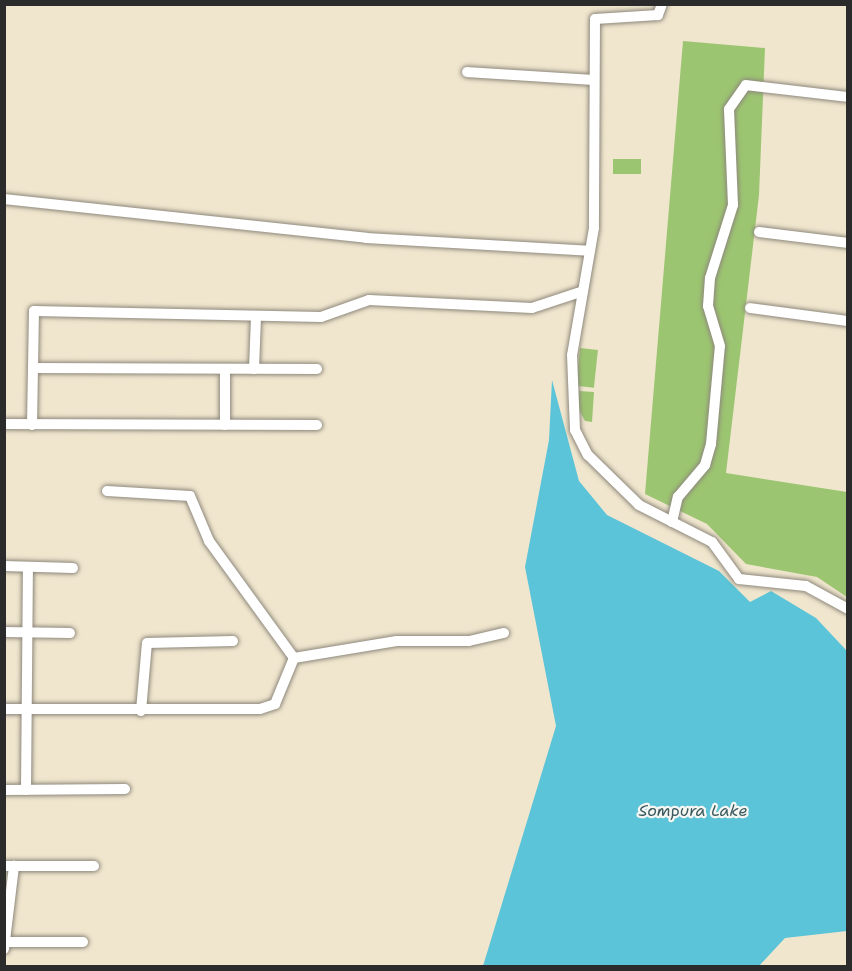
<!DOCTYPE html>
<style>
body{margin:0}
#map{position:relative;width:852px;height:971px;overflow:hidden;background:#f0e6ce;font-family:"Shantell Sans",sans-serif}
div>[style]{position:absolute}
.green>*{inset:0;background:#9cc571;transform-origin:0 0}
.water>*{inset:0;background:#5bc4d8}
.roads{filter:drop-shadow(0 0 2px #8e887c) drop-shadow(0 0 2px #8e887c)}
.minor>*{height:10px;margin:-5px;padding:0 5px;transform-origin:5px;border-radius:5px;background:#fff}
span{translate:-50% -50%;white-space:nowrap;text-align:center;line-height:1.15;-webkit-text-stroke:4.5px #f6f6f2;paint-order:stroke}
.water-label{font-size:16px;color:#39595f;font-style:italic}
.frame{position:absolute;inset:0;border:6px solid #2b2b2b;pointer-events:none}
</style>
<div id="map">
<div class="green">
<i style="clip-path:polygon(683px 41px,765px 48px,759px 195px,726px 473px,847px 492px,847px 597px,817px 577px,746px 564px,707px 524px,645px 494px)"></i>
<i style="left:613px;top:159px;width:28px;height:15px"></i>
<i style="left:580px;top:348px;width:18px;height:38px;rotate:6deg"></i>
<i style="clip-path:polygon(579px 391px,594px 392px,592px 422px,585px 421px,578px 408px)"></i>
</div>
<div class="water">
<i style="clip-path:polygon(552px 380px,579px 481px,607px 515px,719px 571px,750px 602px,771px 591px,816px 618px,847px 651px,847px 931px,785px 938px,759px 966px,483px 966px,556px 726px,525px 567px,549px 440px)"></i>
</div>
<div class="roads">
<div class="minor">
<i style="left:662px;top:4px;width:12px;rotate:110deg"></i>
<i style="left:658px;top:15px;width:63px;rotate:176.4deg"></i>
<i style="left:595px;top:19px;width:209px;rotate:90.3deg"></i>
<i style="left:594px;top:228px;width:129px;rotate:99.8deg"></i>
<i style="left:572px;top:355px;width:75px;rotate:87.7deg"></i>
<i style="left:575px;top:430px;width:28px;rotate:63deg"></i>
<i style="left:588px;top:455px;width:71px;rotate:44.4deg"></i>
<i style="left:639px;top:505px;width:82px;rotate:26.9deg"></i>
<i style="left:712px;top:542px;width:46px;rotate:53.9deg"></i>
<i style="left:739px;top:579px;width:67px;rotate:6deg"></i>
<i style="left:806px;top:586px;width:48px;rotate:28.7deg"></i>
<i style="left:467px;top:72px;width:126px;rotate:3.6deg"></i>
<i style="left:4px;top:199px;width:364px;rotate:6.1deg"></i>
<i style="left:366px;top:238px;width:223px;rotate:3.3deg"></i>
<i style="left:759px;top:232px;width:90px;rotate:7deg"></i>
<i style="left:750px;top:308px;width:99px;rotate:7.6deg"></i>
<i style="left:33px;top:368px;width:284px;rotate:0.2deg"></i>
<i style="left:225px;top:369px;width:56px;rotate:90deg"></i>
<i style="left:254px;top:369px;width:53px;rotate:-87.8deg"></i>
<i style="left:4px;top:424px;width:313px;rotate:0.2deg"></i>
<i style="left:32px;top:425px;width:114px;rotate:-89deg"></i>
<i style="left:34px;top:311px;width:287px;rotate:1.2deg"></i>
<i style="left:321px;top:317px;width:51px;rotate:-19.5deg"></i>
<i style="left:369px;top:300px;width:163px;rotate:2.8deg"></i>
<i style="left:532px;top:308px;width:51px;rotate:-18.4deg"></i>
<i style="left:107px;top:491px;width:83px;rotate:3.4deg"></i>
<i style="left:190px;top:496px;width:49px;rotate:67.1deg"></i>
<i style="left:209px;top:541px;width:145px;rotate:54deg"></i>
<i style="left:672px;top:522px;width:26px;rotate:-77deg"></i>
<i style="left:678px;top:497px;width:42px;rotate:-49.8deg"></i>
<i style="left:705px;top:465px;width:22px;rotate:-74deg"></i>
<i style="left:711px;top:444px;width:98px;rotate:-84.8deg"></i>
<i style="left:720px;top:346px;width:42px;rotate:-106.7deg"></i>
<i style="left:708px;top:306px;width:28px;rotate:-86deg"></i>
<i style="left:710px;top:278px;width:77px;rotate:-72.5deg"></i>
<i style="left:733px;top:205px;width:96px;rotate:-92.4deg"></i>
<i style="left:729px;top:109px;width:29px;rotate:-55deg"></i>
<i style="left:746px;top:85px;width:103px;rotate:6.7deg"></i>
<i style="left:4px;top:566px;width:69px;rotate:1.7deg"></i>
<i style="left:4px;top:632px;width:66px;rotate:0.9deg"></i>
<i style="left:4px;top:709px;width:256px"></i>
<i style="left:260px;top:709px;width:16px;rotate:-18deg"></i>
<i style="left:275px;top:704px;width:50px;rotate:-67.6deg"></i>
<i style="left:294px;top:658px;width:104px;rotate:-9.4deg"></i>
<i style="left:397px;top:641px;width:72px"></i>
<i style="left:469px;top:641px;width:36px;rotate:-13deg"></i>
<i style="left:141px;top:711px;width:68px;rotate:-85deg"></i>
<i style="left:147px;top:643px;width:86px;rotate:-1.3deg"></i>
<i style="left:4px;top:790px;width:121px;rotate:-0.5deg"></i>
<i style="left:26px;top:790px;width:223px;rotate:-89.5deg"></i>
<i style="left:4px;top:866px;width:90px"></i>
<i style="left:5px;top:942px;width:78px"></i>
<i style="left:4px;top:949px;width:84px;rotate:-83.1deg"></i>
</div>
</div>
<div class="water-label">
<span style="left:693px;top:811px">Sompura Lake</span>
</div>
<div class="frame"></div>
</div>
